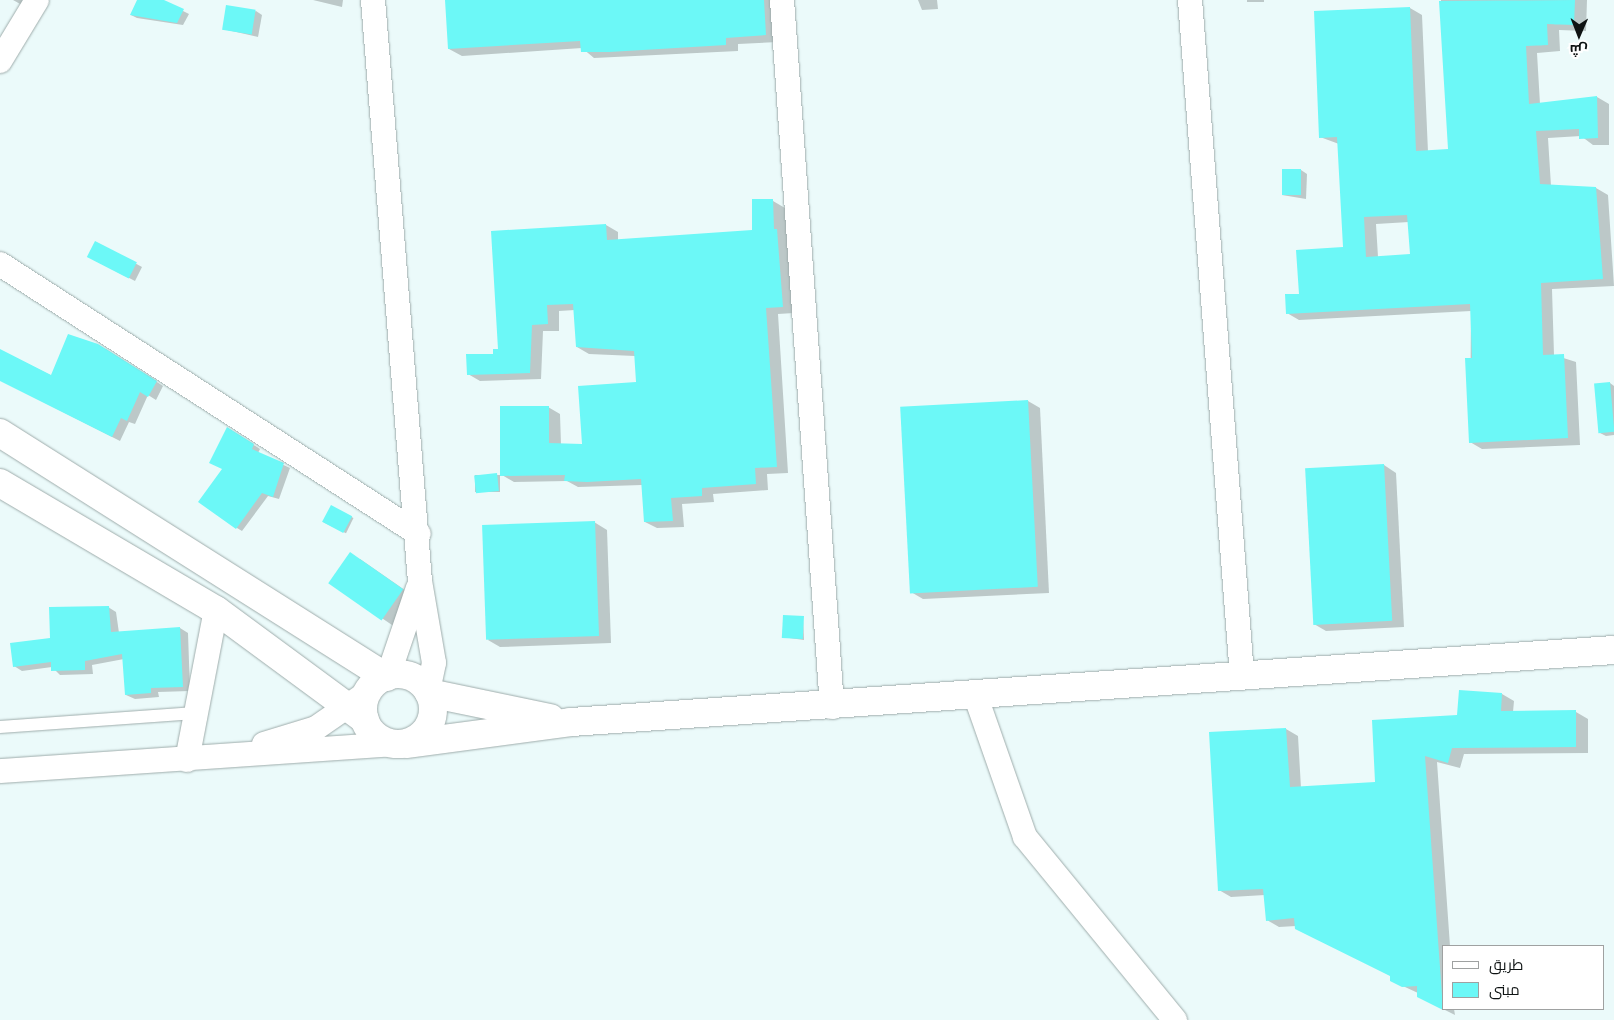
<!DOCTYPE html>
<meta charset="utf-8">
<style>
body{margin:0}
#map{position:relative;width:1614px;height:1020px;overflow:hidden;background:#ebfafa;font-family:"Public Sans",Cairo,sans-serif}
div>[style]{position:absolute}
.shadow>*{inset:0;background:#0003;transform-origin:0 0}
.building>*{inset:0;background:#6cf8f7;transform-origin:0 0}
.roads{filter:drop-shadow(0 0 1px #9eacab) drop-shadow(0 0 1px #9eacab)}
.service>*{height:12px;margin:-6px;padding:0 6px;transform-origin:6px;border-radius:6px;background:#fff}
.minor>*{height:24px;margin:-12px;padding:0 12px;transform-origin:12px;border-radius:12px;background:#fff}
.tertiary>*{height:28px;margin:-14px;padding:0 14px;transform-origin:14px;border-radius:14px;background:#fff}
.tertiary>.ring{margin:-14px;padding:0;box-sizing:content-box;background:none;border:28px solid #fff;border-radius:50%}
span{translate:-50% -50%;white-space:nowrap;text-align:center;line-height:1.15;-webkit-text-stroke:4px #fff;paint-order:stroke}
.legend{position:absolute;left:1442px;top:945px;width:162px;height:65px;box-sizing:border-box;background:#fff;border:1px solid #9fa1a1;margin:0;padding:6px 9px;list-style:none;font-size:15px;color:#0e1313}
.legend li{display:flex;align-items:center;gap:10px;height:25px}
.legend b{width:25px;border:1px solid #9fa1a1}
.north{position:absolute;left:1554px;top:10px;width:50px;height:50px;-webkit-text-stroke:4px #fff;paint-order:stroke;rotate:181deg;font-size:14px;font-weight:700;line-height:20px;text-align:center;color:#0e1313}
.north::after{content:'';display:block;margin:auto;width:18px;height:22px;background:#0e1313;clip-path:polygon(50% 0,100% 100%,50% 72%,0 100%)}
</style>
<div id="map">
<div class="shadow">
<i style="clip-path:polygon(13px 0,26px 0,22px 5px)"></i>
<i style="clip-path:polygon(139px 0,161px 0,189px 14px,183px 25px,137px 18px,131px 15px)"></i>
<i style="clip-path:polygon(313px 0,343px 0,342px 7px)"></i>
<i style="clip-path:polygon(446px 0,776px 0,778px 42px,738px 44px,738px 51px,594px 58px,582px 48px,462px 56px,449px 49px)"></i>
<i style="clip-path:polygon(918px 0,937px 0,938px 9px,922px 10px)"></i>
<i style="left:1247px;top:0;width:17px;height:2px"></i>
<i style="clip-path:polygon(evenodd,1441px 0,1587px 0,1586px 31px,1559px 30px,1560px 51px,1537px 53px,1540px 104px,1597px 97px,1609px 104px,1609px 145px,1593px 145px,1581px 136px,1548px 138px,1551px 186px,1596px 188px,1608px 195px,1614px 286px,1552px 289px,1554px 355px,1576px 362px,1580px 445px,1482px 449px,1470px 442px,1471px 311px,1299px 320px,1287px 313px,1345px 248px,1339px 144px,1320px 137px,1410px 8px,1422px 15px,1428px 152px,1449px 151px,1441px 0,1409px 222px,1411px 255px,1378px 257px,1376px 224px,1409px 222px)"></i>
<i style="clip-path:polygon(256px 11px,262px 15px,258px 37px,223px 29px)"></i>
<i style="clip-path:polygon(1301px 170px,1307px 174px,1306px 199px,1282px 195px)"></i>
<i style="clip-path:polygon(773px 201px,785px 208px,794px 313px,778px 314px,788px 473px,767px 474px,768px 490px,713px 494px,714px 502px,682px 504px,684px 527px,657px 528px,645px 522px,642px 485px,578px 487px,567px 481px,514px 482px,502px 475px,548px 407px,560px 414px,561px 445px,584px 446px,637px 383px,635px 356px,589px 354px,577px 347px,575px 310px,559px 311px,559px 331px,543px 331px,541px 379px,480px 381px,468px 374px,499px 350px,606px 225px,618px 232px,618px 240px,754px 232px)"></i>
<i style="clip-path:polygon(96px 242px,142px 267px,135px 281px,94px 260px)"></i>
<i style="clip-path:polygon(106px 349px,163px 386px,156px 400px,148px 395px,135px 424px,129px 422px,120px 441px,0 380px,0 350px,52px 376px)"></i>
<i style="clip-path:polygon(1610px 383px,1614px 386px,1614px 435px,1606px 436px,1600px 433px)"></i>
<i style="clip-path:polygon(1028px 401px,1040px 408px,1049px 593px,923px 599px,911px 592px)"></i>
<i style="clip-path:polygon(234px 432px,260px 449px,258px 453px,290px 468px,279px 499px,268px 496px,242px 531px,237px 528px,223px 469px)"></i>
<i style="clip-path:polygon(1384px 465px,1396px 473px,1404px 627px,1326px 631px,1314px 624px)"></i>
<i style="left:475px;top:475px;width:25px;height:17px"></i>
<i style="left:331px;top:507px;width:25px;height:17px;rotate:26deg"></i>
<i style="clip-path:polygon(594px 522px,607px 530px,611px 643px,500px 647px,488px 640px)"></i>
<i style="clip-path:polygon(360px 559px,412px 595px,395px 627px,330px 583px)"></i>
<i style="clip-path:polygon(108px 607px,116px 612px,119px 633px,180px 628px,188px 633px,190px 691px,158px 692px,159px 697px,135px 699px,126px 695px,124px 659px,92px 665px,93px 674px,60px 675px,52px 667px,22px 671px,14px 666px)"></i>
<i style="clip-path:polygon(803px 617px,804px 640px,782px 637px)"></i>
<i style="clip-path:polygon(1502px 694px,1514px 701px,1513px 712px,1576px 712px,1588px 719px,1588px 753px,1464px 754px,1460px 768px,1437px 762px,1450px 946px,1443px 946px,1443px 1009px,1454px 1009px,1455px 1015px,1431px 1003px,1418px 993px,1392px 981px,1391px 976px,1296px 926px,1279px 927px,1267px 920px,1265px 895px,1231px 897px,1219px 890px,1210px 734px,1286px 729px,1298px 736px,1301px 788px,1377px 783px,1458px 716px)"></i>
</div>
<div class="building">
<i style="clip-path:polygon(137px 0,164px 0,184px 9px,177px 23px,130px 15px)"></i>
<i style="clip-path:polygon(445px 0,764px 0,766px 35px,726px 38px,726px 45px,609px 52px,581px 52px,580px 41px,448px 49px)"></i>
<i style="clip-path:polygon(evenodd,1575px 0,1574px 25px,1547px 24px,1548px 45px,1526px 46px,1529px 104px,1597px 96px,1598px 138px,1579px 139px,1579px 129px,1536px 131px,1540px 184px,1596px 187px,1603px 279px,1541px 283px,1543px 355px,1564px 354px,1568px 438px,1469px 443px,1465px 358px,1472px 358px,1470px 304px,1286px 314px,1285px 294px,1299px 294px,1296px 250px,1343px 247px,1337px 137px,1319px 138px,1314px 11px,1410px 7px,1416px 151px,1448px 149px,1439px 1px,1575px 0,1407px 215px,1410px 254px,1366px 257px,1364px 217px,1407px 215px)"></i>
<i style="left:226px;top:5px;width:30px;height:25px;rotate:9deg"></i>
<i style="left:1282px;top:169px;width:19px;height:26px"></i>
<i style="clip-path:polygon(752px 199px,773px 199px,774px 229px,777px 229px,783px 307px,766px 308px,777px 467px,755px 468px,756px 484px,702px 488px,702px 496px,671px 498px,673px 521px,644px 522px,641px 479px,587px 482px,564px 481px,565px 475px,500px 476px,500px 406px,549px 406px,549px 443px,582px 444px,578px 386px,636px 382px,634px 351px,576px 347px,573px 304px,547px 305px,548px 324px,532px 325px,530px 373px,467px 375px,466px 354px,493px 354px,493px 349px,498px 349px,491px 231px,606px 224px,607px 240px,752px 230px)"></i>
<i style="left:95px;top:241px;width:47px;height:18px;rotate:27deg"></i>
<i style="clip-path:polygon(68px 334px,98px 344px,157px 381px,148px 397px,140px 392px,127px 421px,121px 418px,112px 437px,0 381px,0 349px,51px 375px)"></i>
<i style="left:1610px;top:382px;width:50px;height:16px;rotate:85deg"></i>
<i style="left:1028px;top:400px;width:187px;height:128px;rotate:87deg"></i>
<i style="clip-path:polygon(227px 427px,254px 444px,252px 449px,284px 463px,273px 497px,262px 493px,236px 529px,198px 502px,222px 469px,209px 463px)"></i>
<i style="left:1384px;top:464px;width:157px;height:79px;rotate:87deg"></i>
<i style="left:497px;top:473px;width:18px;height:23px;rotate:84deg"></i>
<i style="left:331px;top:505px;width:24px;height:19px;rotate:28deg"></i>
<i style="left:595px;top:521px;width:115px;height:113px;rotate:88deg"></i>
<i style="left:350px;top:552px;width:65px;height:38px;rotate:35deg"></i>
<i style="clip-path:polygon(109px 606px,111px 632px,180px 627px,183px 687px,151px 688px,151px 693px,125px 695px,122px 654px,85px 661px,85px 670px,51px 671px,51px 662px,13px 667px,10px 643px,50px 638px,49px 607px)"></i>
<i style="left:783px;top:615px;width:21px;height:23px;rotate:3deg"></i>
<i style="clip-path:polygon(1459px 690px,1502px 693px,1501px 711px,1576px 710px,1576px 747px,1452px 748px,1448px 763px,1425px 756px,1443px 1010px,1417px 997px,1417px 986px,1402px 987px,1390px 981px,1390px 976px,1295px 929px,1294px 918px,1266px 921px,1263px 889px,1218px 891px,1209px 732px,1286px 728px,1290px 787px,1375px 782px,1372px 720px,1457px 715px)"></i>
</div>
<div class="roads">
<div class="service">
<i style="left:0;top:727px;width:196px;rotate:-4.1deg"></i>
</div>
<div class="minor">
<i style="left:373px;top:0;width:583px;rotate:85.38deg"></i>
<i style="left:420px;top:581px;width:83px;rotate:80.3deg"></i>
<i style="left:434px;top:663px;width:30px;rotate:102deg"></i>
<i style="left:782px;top:0;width:709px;rotate:85.95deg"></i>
<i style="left:1190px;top:0;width:678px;rotate:85.6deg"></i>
<i style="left:0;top:61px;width:71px;rotate:-58.8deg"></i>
<i style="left:0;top:264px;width:498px;rotate:32.8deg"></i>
<i style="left:388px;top:676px;width:93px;rotate:-71.2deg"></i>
<i style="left:976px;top:697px;width:148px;rotate:70.7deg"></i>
<i style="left:1025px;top:837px;width:237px;rotate:50.7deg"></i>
<i style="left:264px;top:744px;width:54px;rotate:-17.1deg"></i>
<i style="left:316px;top:728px;width:63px;rotate:-34.7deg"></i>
<i style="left:187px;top:760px;width:153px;rotate:-79.1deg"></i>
<i style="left:0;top:771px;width:399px;rotate:-3.9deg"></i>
</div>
<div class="tertiary">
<i style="left:0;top:433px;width:457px;rotate:32.3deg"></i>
<i style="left:0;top:483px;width:251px;rotate:30.5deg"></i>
<i style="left:216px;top:610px;width:185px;rotate:36.4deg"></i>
<i class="ring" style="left:363px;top:674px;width:42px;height:42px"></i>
<i style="left:429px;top:693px;width:124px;rotate:11.7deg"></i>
<i style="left:406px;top:744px;width:166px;rotate:-7.6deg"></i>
<i style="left:571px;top:722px;width:1045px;rotate:-3.95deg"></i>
</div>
</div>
<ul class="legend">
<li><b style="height:6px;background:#fff"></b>طريق</li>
<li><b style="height:14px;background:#6cf8f7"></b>مبنى</li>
</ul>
<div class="north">ش</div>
</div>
